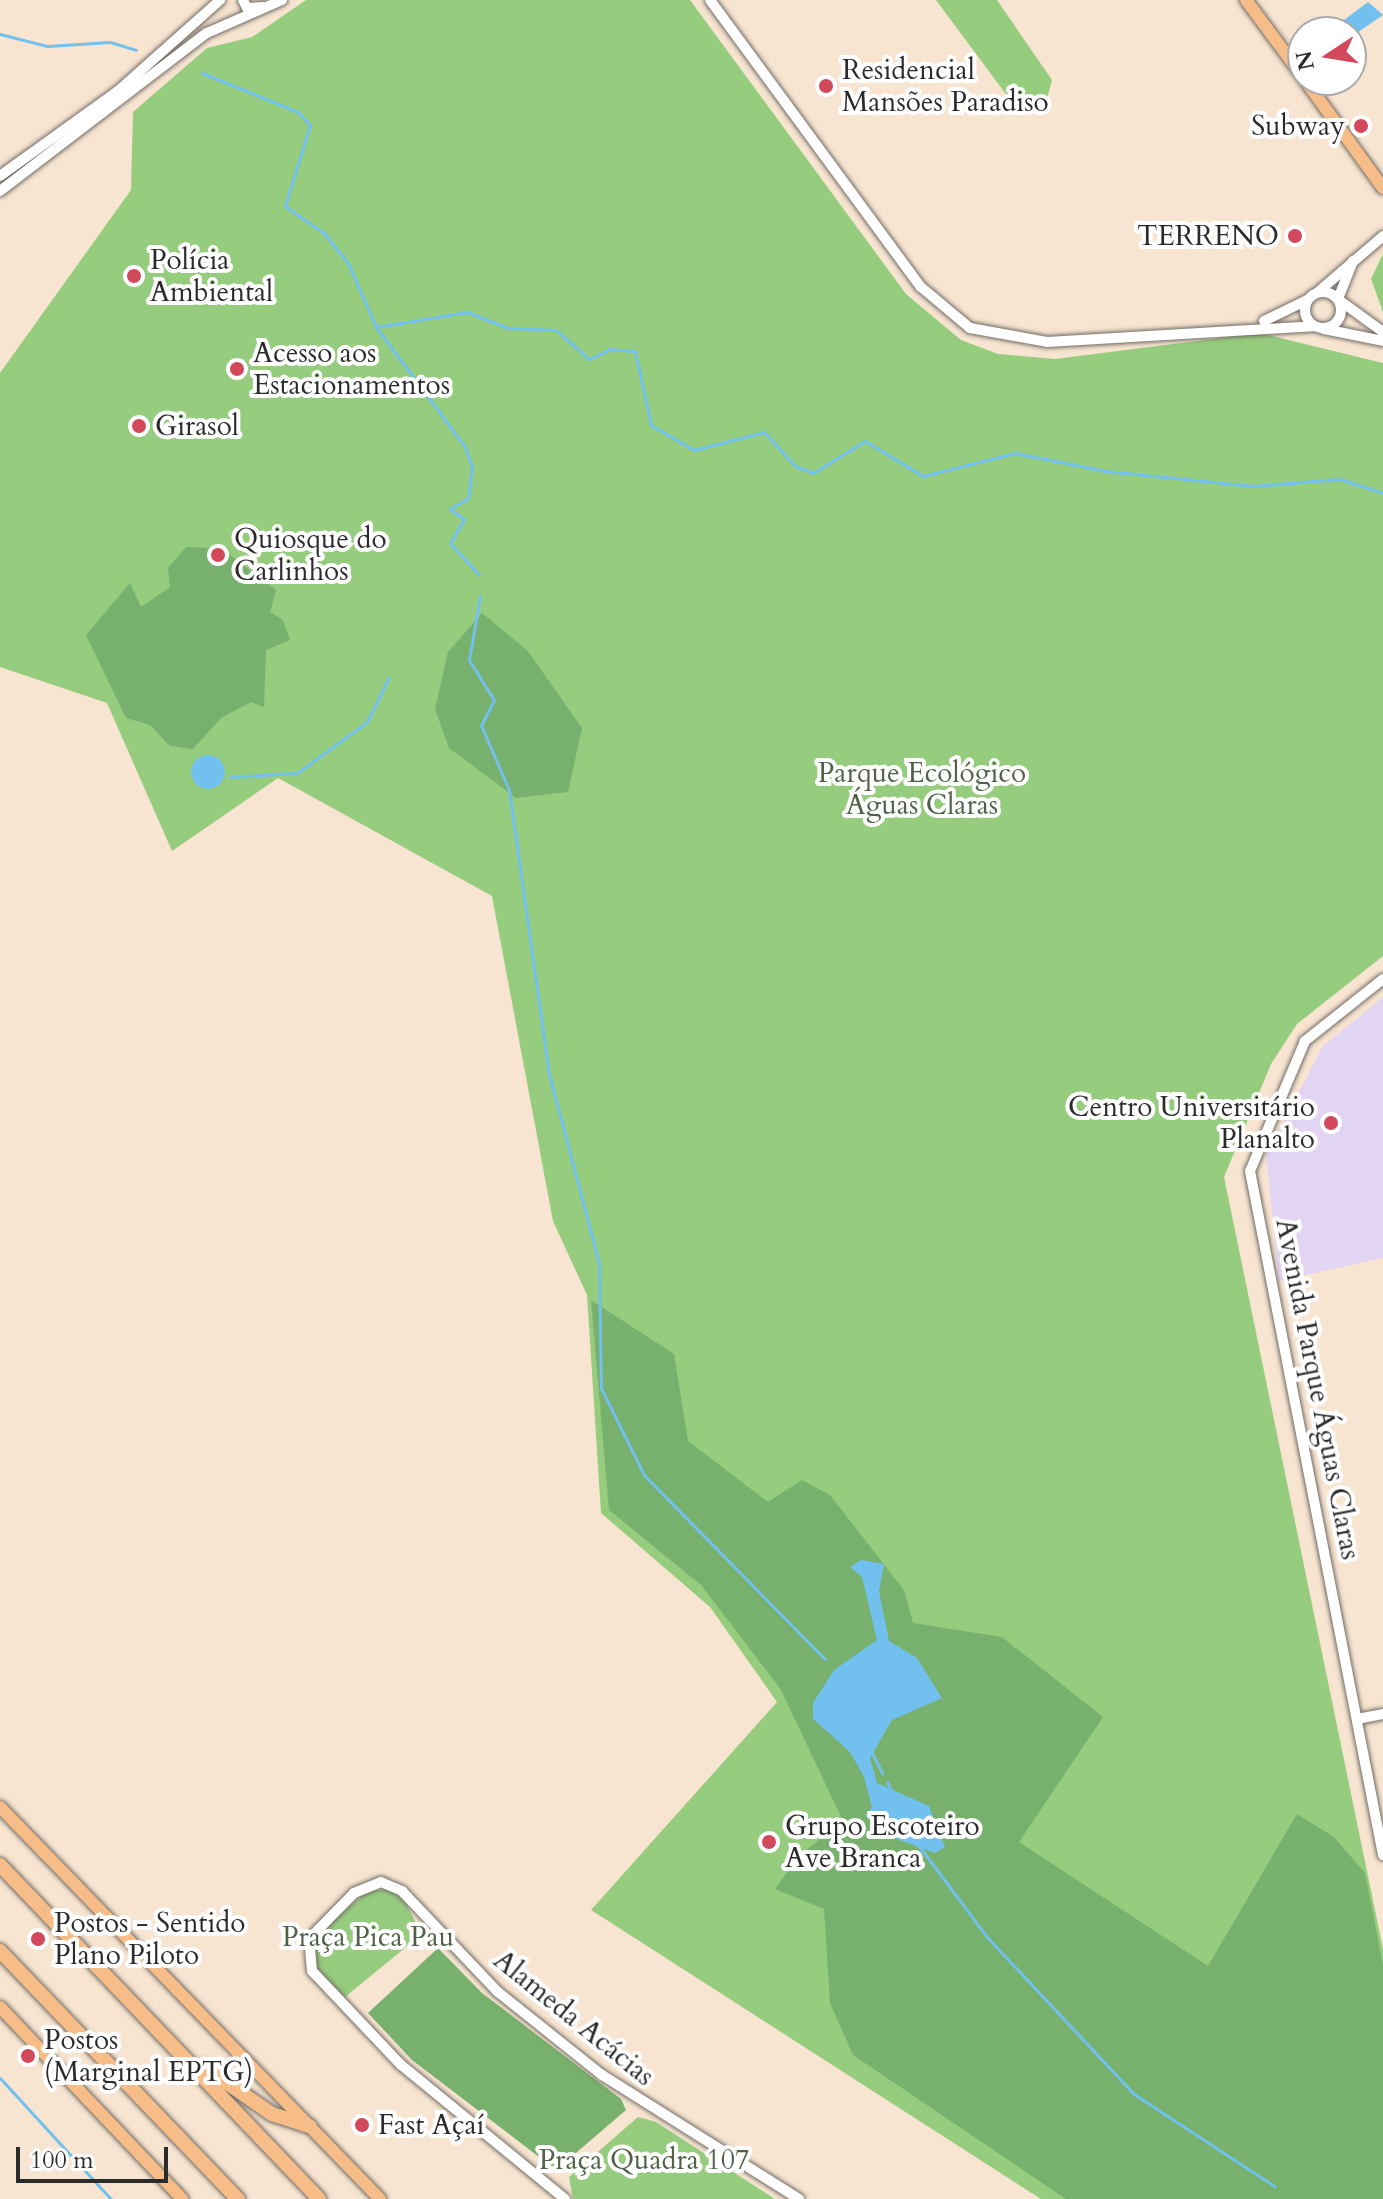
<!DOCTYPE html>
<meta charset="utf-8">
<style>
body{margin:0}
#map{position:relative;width:1383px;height:2199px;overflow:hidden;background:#f7e5d1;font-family:Cardo,serif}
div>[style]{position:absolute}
.built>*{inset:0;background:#e2d4f3}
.green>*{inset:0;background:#96cc7e}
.forest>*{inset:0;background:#78b06d}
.water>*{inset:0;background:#72c0ed}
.round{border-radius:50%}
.stream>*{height:3px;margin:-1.5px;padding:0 1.5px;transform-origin:1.5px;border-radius:1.5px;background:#72c0ed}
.roads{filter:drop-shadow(0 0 2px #726c65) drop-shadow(0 0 2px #726c65)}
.minor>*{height:10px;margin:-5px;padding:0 5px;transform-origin:5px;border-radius:5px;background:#fff}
.minor>.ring{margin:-5px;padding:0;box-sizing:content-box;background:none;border:10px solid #fff;border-radius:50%}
.major>*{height:12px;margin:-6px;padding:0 6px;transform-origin:6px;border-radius:6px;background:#f7bd88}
.highway>*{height:14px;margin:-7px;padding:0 7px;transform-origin:7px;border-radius:7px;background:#f7bd88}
.dots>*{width:22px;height:22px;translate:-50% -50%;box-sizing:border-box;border:4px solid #fff;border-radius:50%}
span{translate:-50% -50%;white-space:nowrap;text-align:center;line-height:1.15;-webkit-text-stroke:8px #fff;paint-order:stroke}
.poi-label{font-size:28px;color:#2b2b2b}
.left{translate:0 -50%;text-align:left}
.right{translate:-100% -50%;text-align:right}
.park-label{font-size:28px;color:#506348}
.street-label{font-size:28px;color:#2b2b2b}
.north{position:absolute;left:1287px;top:16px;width:80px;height:80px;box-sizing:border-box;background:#fff;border:2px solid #aaa;border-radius:50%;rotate:258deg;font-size:22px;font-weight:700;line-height:32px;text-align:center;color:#2b2b2b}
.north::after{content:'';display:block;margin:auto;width:28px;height:36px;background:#d1495b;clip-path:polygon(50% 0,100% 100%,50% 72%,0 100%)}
.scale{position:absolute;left:16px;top:2147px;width:152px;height:36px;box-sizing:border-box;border:4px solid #2b2b2b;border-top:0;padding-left:10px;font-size:24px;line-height:28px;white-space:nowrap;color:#2b2b2b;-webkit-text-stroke:6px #fff;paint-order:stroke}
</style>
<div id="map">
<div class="built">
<i style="clip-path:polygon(1383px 997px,1383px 1258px,1279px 1281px,1266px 1154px,1323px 1046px)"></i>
</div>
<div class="green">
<i style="clip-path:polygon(306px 0,690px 0,906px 294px,961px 340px,998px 354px,1055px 359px,1260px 333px,1383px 363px,1383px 956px,1297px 1024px,1271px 1064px,1224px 1177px,1383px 1949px,1383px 2199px,1041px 2199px,591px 1910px,777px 1702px,710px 1607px,601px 1513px,587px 1295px,553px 1221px,492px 896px,278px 778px,172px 851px,107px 703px,0 667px,0 373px,131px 190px,133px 112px,207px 48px,252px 37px)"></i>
<i style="clip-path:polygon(936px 0,997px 0,1052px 80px,1045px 106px,1022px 108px,1008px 97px)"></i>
<i style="clip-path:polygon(1383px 254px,1383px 312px,1371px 279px)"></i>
<i style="clip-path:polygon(368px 1890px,391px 1890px,405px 1902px,422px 1934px,345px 1997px,311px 1966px,313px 1939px)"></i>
<i style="clip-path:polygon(638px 2117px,656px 2122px,775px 2199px,573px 2199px,569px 2177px)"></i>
</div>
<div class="forest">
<i style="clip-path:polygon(186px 547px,221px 548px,276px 590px,270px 612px,283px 620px,290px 640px,266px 650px,264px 707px,251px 702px,221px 718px,193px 749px,170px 746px,150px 725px,126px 718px,86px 635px,130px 583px,141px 607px,170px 587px,168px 568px)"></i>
<i style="clip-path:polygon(482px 613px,527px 650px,582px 728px,568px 792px,516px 798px,449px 748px,435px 709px,448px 652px)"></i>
<i style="clip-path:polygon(591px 1300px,674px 1354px,688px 1441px,768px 1502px,802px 1480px,830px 1495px,904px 1590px,913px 1623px,1002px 1637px,1103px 1717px,1019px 1842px,1208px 1966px,1297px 1814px,1334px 1837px,1365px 1873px,1383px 1965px,1383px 2199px,1066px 2199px,853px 2055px,830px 2003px,824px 1909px,775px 1889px,799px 1856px,843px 1821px,780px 1688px,701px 1585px,609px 1510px)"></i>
<i style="clip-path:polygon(438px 1948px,482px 1993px,621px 2099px,626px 2110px,556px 2170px,412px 2060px,368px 2013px)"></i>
</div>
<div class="water">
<i style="clip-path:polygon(1368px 2px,1383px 15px,1354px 35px,1344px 20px)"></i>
<i class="round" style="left:191px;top:755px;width:34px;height:34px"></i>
<i style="clip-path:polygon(861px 1560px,884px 1564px,879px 1591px,889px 1641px,917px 1658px,942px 1698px,892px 1720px,870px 1758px,877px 1783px,929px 1806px,945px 1847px,935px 1853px,894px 1838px,865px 1816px,872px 1807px,864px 1777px,850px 1752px,813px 1719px,813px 1703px,834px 1670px,877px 1640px,862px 1577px,850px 1567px)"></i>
</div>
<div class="stream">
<i style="left:0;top:34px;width:49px;rotate:14.3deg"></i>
<i style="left:47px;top:46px;width:63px;rotate:-3.6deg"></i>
<i style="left:110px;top:42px;width:27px;rotate:17deg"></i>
<i style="left:202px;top:73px;width:104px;rotate:22.1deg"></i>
<i style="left:298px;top:112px;width:18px;rotate:47deg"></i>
<i style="left:310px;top:125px;width:85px;rotate:107.2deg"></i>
<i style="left:285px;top:206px;width:49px;rotate:35deg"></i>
<i style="left:325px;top:234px;width:37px;rotate:52deg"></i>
<i style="left:348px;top:263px;width:70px;rotate:66.4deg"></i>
<i style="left:376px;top:327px;width:92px;rotate:-9.4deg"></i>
<i style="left:467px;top:312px;width:44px;rotate:21.3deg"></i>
<i style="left:508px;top:328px;width:48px;rotate:2.4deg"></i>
<i style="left:556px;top:330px;width:44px;rotate:41.3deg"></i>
<i style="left:589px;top:359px;width:23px;rotate:-25deg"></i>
<i style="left:610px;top:349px;width:25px;rotate:5deg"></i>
<i style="left:635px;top:351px;width:76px;rotate:77.8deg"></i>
<i style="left:651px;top:425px;width:50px;rotate:30.2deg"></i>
<i style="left:694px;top:450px;width:72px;rotate:-14.4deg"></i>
<i style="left:764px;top:432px;width:46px;rotate:47.6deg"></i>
<i style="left:795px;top:466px;width:19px;rotate:21deg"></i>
<i style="left:813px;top:473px;width:61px;rotate:-31.6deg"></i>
<i style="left:865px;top:441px;width:68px;rotate:31.1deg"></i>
<i style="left:923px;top:476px;width:95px;rotate:-14deg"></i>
<i style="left:1015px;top:453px;width:93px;rotate:11.2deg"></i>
<i style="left:1106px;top:471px;width:147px;rotate:5.9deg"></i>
<i style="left:1252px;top:486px;width:88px;rotate:-4.5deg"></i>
<i style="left:1340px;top:479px;width:45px;rotate:18deg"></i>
<i style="left:376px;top:327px;width:149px;rotate:53.4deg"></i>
<i style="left:465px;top:447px;width:21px;rotate:71deg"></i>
<i style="left:472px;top:467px;width:31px;rotate:97deg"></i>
<i style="left:468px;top:498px;width:21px;rotate:149deg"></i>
<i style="left:450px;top:509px;width:17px;rotate:36deg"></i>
<i style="left:464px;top:519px;width:28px;rotate:120deg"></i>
<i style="left:450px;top:543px;width:43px;rotate:47.8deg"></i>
<i style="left:480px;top:596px;width:65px;rotate:99.8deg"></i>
<i style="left:469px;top:660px;width:47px;rotate:58deg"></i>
<i style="left:494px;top:700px;width:28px;rotate:117deg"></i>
<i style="left:481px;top:725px;width:71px;rotate:66.7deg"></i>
<i style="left:509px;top:790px;width:287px;rotate:82deg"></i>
<i style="left:549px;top:1074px;width:196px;rotate:75.2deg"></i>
<i style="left:599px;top:1263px;width:125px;rotate:89.1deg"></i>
<i style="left:601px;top:1388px;width:97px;rotate:63.7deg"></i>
<i style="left:644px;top:1475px;width:258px;rotate:45.5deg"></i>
<i style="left:230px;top:777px;width:67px;rotate:-3.4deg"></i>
<i style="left:297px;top:773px;width:87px;rotate:-36.1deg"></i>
<i style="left:367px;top:722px;width:50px;rotate:-63.9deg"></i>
<i style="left:871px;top:1751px;width:25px;rotate:63deg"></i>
<i style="left:887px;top:1782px;width:11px;rotate:63deg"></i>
<i style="left:919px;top:1846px;width:114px;rotate:53.2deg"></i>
<i style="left:987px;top:1937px;width:215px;rotate:46.9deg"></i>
<i style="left:1134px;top:2094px;width:168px;rotate:33.3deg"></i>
<i style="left:0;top:2078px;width:164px;rotate:47.5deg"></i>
</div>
<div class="roads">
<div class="minor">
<i style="left:243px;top:0;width:9px;rotate:63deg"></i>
<i style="left:247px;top:8px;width:16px;rotate:-4deg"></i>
<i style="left:710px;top:0;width:356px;rotate:53.7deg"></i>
<i style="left:921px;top:287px;width:64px;rotate:39.9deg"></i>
<i style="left:970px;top:328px;width:78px;rotate:10.3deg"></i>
<i style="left:1047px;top:342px;width:267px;rotate:-3.4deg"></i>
<i style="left:0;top:176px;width:145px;rotate:-35.8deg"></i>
<i style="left:118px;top:91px;width:137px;rotate:-41.7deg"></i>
<i style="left:0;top:191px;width:260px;rotate:-37.4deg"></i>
<i style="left:207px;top:33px;width:82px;rotate:-23.7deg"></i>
<i class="ring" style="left:1305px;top:292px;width:26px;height:26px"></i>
<i style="left:1318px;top:292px;width:86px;rotate:-40.7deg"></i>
<i style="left:1338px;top:299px;width:41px;rotate:-68.5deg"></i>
<i style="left:1339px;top:300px;width:54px;rotate:36deg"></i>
<i style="left:1264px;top:321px;width:48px;rotate:-26deg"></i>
<i style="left:1324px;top:329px;width:60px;rotate:11.5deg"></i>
<i style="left:1383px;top:979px;width:100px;rotate:141.5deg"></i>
<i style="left:1305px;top:1041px;width:141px;rotate:112.9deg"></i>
<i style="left:1250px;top:1171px;width:697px;rotate:79deg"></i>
<i style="left:1357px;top:1719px;width:26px;rotate:-11deg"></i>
<i style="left:565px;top:2199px;width:212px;rotate:-140.7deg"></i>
<i style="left:401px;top:2065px;width:129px;rotate:-133.4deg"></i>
<i style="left:312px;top:1971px;width:32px;rotate:-95deg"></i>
<i style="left:309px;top:1939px;width:64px;rotate:-45.6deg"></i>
<i style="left:354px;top:1893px;width:29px;rotate:-22deg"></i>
<i style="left:381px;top:1882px;width:23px;rotate:23deg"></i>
<i style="left:402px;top:1891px;width:139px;rotate:46.5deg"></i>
<i style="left:498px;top:1992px;width:133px;rotate:38.6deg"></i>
<i style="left:602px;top:2075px;width:233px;rotate:32.2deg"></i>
</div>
<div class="major">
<i style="left:1246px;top:0;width:96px;rotate:53.5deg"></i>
<i style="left:1305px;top:80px;width:133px;rotate:54.2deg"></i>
<i style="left:0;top:1807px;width:546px;rotate:45.89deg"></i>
<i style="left:0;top:2007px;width:265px;rotate:46.5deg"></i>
</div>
<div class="highway">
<i style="left:0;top:1865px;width:462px;rotate:46.3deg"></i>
<i style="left:0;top:1951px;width:344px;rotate:46.2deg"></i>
<i style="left:204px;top:2067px;width:83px;rotate:34.7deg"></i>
<i style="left:272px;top:2114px;width:40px;rotate:18deg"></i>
</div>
</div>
<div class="dots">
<i style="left:826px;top:86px;background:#d1495b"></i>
<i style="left:1361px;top:126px;background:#d1495b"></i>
<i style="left:1295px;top:236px;background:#d1495b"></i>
<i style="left:134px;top:276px;background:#d1495b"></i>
<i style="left:237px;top:369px;background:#d1495b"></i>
<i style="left:139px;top:426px;background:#d1495b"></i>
<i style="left:218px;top:555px;background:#d1495b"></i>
<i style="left:1331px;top:1123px;background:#d1495b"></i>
<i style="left:769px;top:1842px;background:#d1495b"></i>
<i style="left:38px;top:1939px;background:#d1495b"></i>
<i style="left:28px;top:2056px;background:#d1495b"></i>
<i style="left:362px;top:2125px;background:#d1495b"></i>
</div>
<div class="poi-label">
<span class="left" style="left:842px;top:86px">Residencial<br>Mansões Paradiso</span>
<span class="right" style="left:1345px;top:126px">Subway</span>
<span class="right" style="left:1279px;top:236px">TERRENO</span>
<span class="left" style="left:150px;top:276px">Polícia<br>Ambiental</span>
<span class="left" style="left:253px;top:369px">Acesso aos<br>Estacionamentos</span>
<span class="left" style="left:155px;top:426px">Girasol</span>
<span class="left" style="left:234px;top:555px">Quiosque do<br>Carlinhos</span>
<span class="right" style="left:1315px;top:1123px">Centro Universitário<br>Planalto</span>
<span class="left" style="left:785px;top:1842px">Grupo Escoteiro<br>Ave Branca</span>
<span class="left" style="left:54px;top:1939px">Postos - Sentido<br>Plano Piloto</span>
<span class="left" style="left:44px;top:2056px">Postos<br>(Marginal EPTG)</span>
<span class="left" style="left:378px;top:2125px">Fast Açaí</span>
</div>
<div class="park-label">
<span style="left:922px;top:789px">Parque Ecológico<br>Águas Claras</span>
<span style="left:368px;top:1937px">Praça Pica Pau</span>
<span style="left:644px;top:2160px">Praça Quadra 107</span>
</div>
<div class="street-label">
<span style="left:1318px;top:1389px;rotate:79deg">Avenida Parque Águas Claras</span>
<span style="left:574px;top:2018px;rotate:39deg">Alameda Acácias</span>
</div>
<div class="north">N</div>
<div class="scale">100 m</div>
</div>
